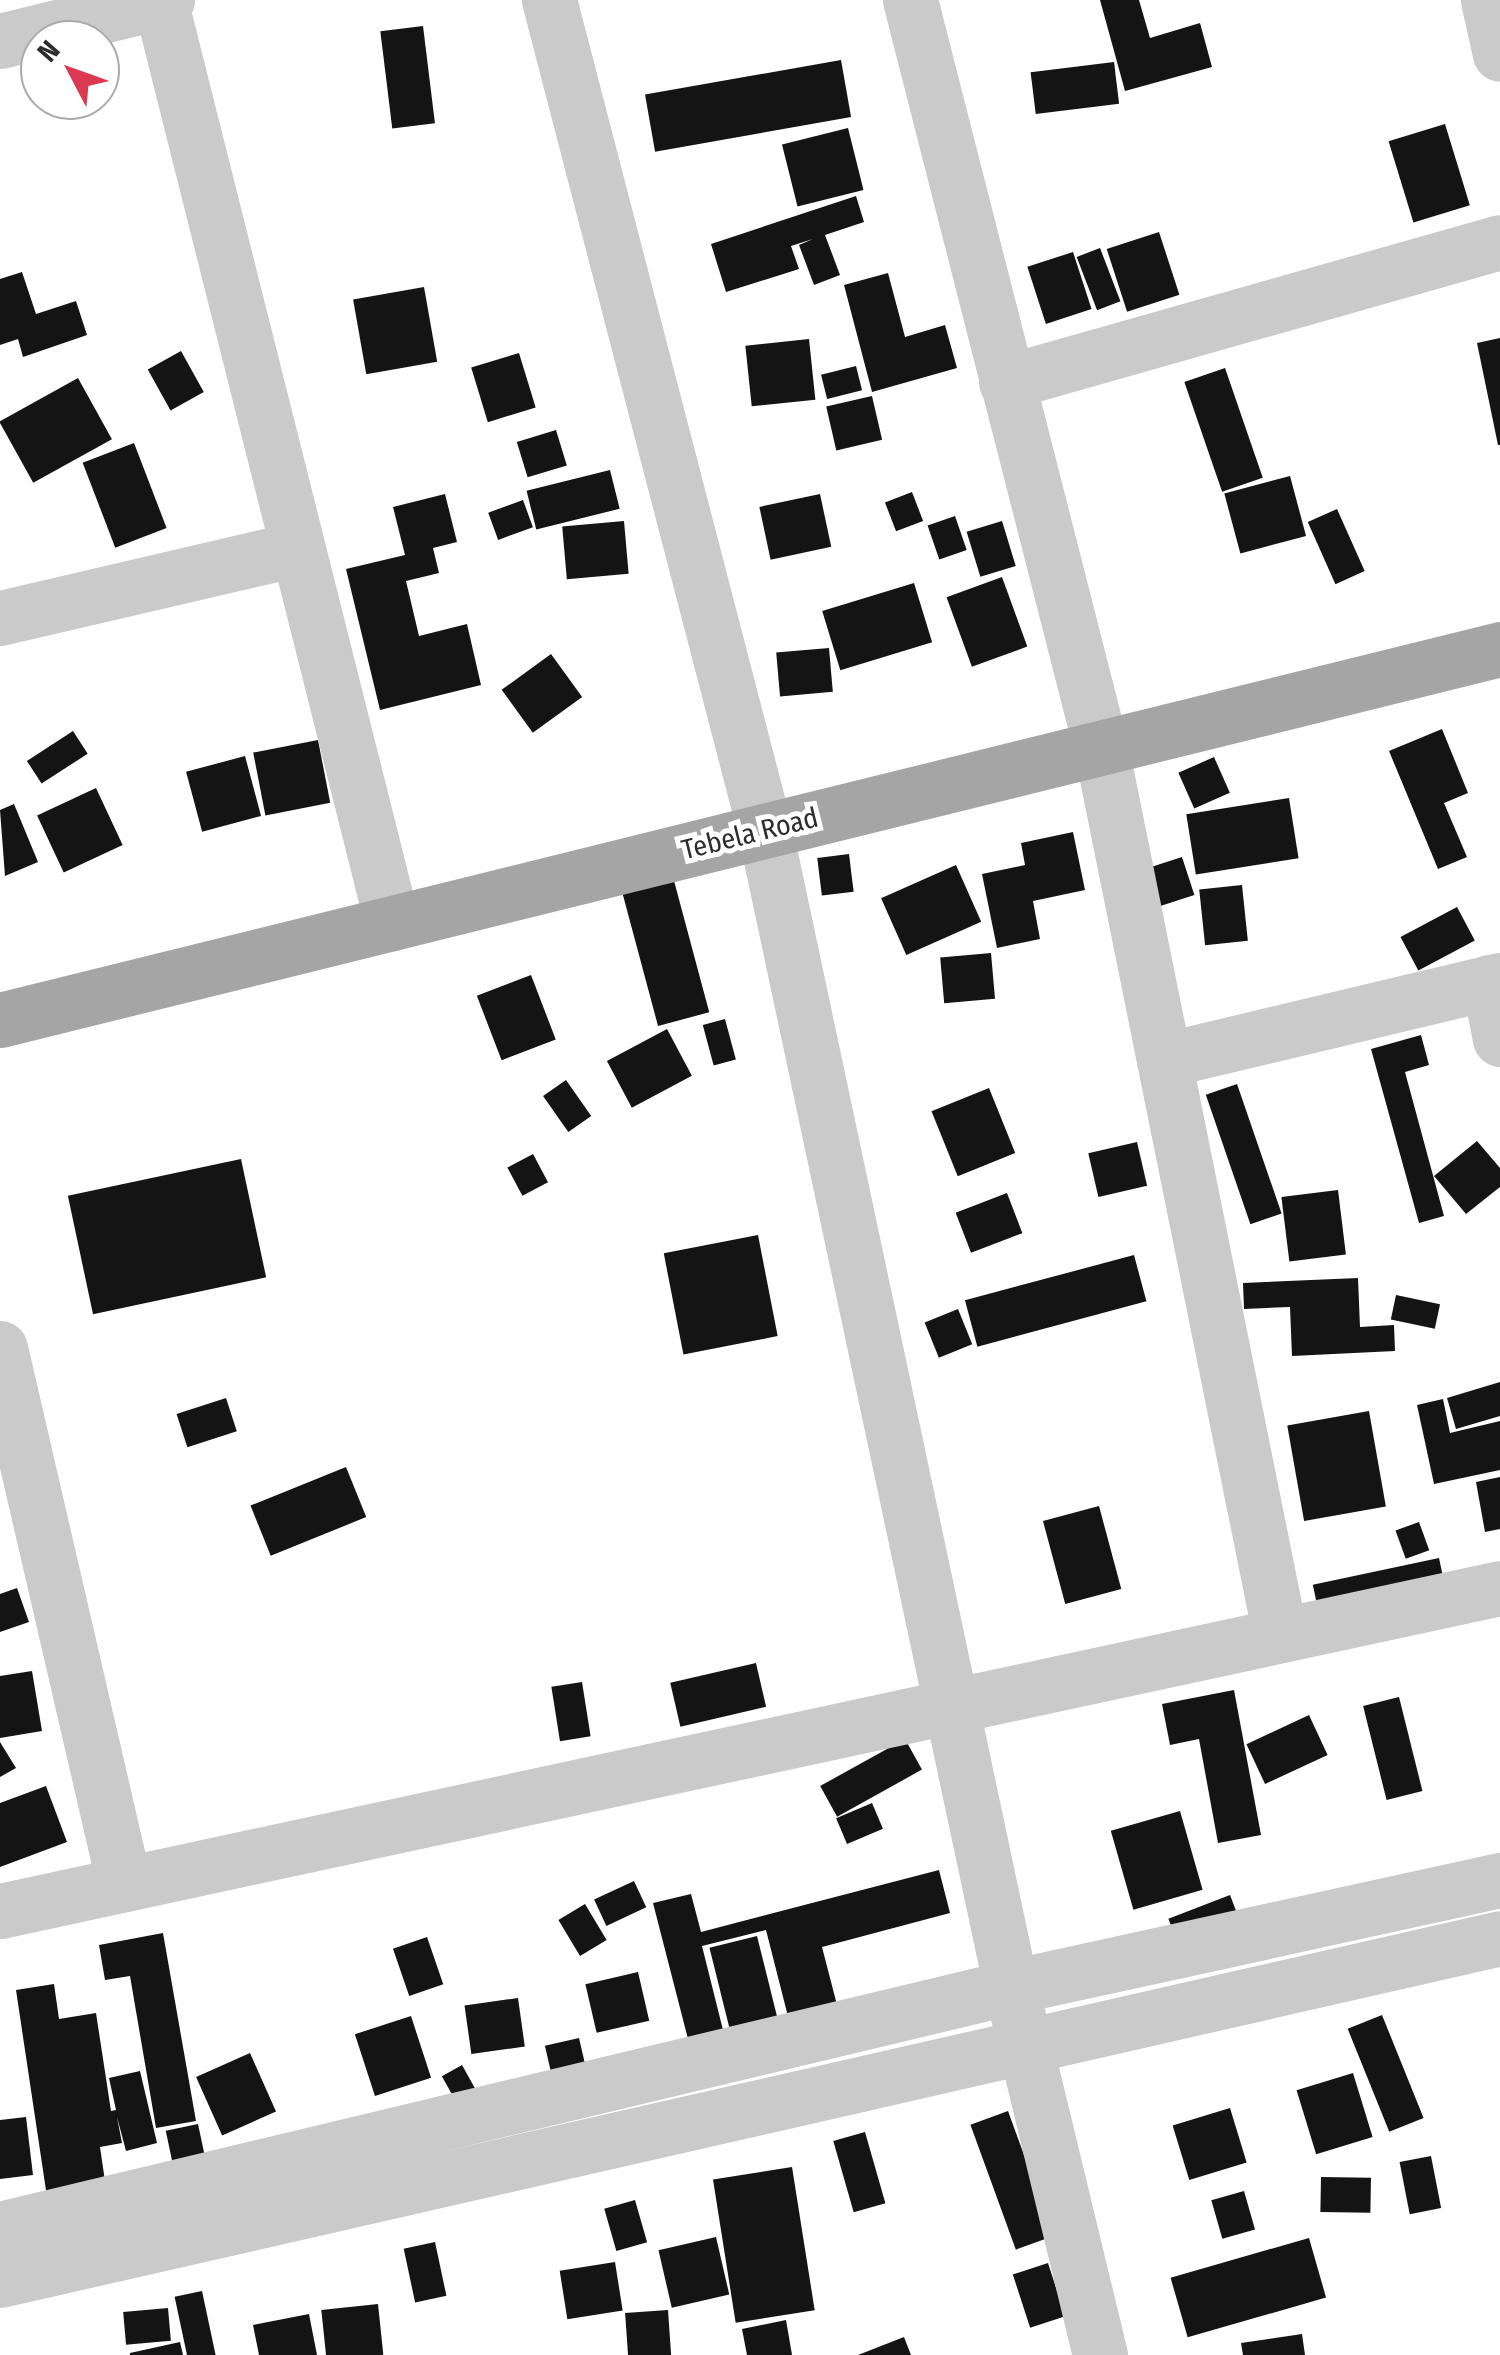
<!DOCTYPE html>
<style>
body{margin:0}
#map{position:relative;width:1500px;height:2355px;overflow:hidden;background:#fff;font-family:"Fira Sans Condensed",sans-serif}
div>[style]{position:absolute}
.building>*{inset:0;background:#141414;transform-origin:0 0}
.minor>*{height:55px;margin:-27.5px;padding:0 27.5px;transform-origin:27.5px;border-radius:27.5px;background:#cacaca}
.major>*{height:55px;margin:-27.5px;padding:0 27.5px;transform-origin:27.5px;border-radius:27.5px;background:#a5a5a5}
span{translate:-50% -50%;white-space:nowrap;text-align:center;line-height:1.15;-webkit-text-stroke:10px #fff;paint-order:stroke}
.street-label{font-size:28px;color:#2d2d2d}
.north{position:absolute;left:20px;top:20px;width:100px;height:100px;box-sizing:border-box;background:#fff;border:2px solid #ababab;border-radius:50%;rotate:311deg;font-size:28px;font-weight:700;line-height:40px;text-align:center;color:#2d2d2d}
.north::after{content:'';display:block;margin:auto;width:35px;height:45px;background:#db3952;clip-path:polygon(50% 0,100% 100%,50% 72%,0 100%)}
</style>
<div id="map">
<div class="building">
<i style="clip-path:polygon(1100px 0,1139px 0,1150px 38px,1200px 23px,1212px 67px,1125px 91px)"></i>
<i style="left:423px;top:26px;width:98px;height:43px;rotate:83deg"></i>
<i style="left:841px;top:60px;width:58px;height:199px;rotate:80deg"></i>
<i style="left:1114px;top:62px;width:42px;height:84px;rotate:83deg"></i>
<i style="left:1445px;top:124px;width:85px;height:59px;rotate:73deg"></i>
<i style="left:848px;top:128px;width:64px;height:68px;rotate:76deg"></i>
<i style="clip-path:polygon(856px 196px,864px 222px,825px 235px,840px 275px,814px 285px,799px 245px,813px 239px,791px 246px,799px 269px,726px 292px,711px 244px)"></i>
<i style="left:1159px;top:232px;width:66px;height:55px;rotate:72deg"></i>
<i style="left:1100px;top:248px;width:57px;height:25px;rotate:69deg"></i>
<i style="left:1073px;top:252px;width:60px;height:48px;rotate:72deg"></i>
<i style="clip-path:polygon(22px 272px,36px 314px,76px 301px,87px 335px,23px 357px,18px 339px,0 345px,0 279px)"></i>
<i style="clip-path:polygon(888px 273px,905px 337px,945px 325px,957px 368px,872px 392px,844px 285px)"></i>
<i style="left:424px;top:287px;width:76px;height:72px;rotate:80deg"></i>
<i style="clip-path:polygon(1500px 338px,1500px 445px,1498px 445px,1477px 343px)"></i>
<i style="left:809px;top:339px;width:61px;height:64px;rotate:84deg"></i>
<i style="left:181px;top:351px;width:47px;height:38px;rotate:61deg"></i>
<i style="left:519px;top:353px;width:57px;height:50px;rotate:73deg"></i>
<i style="left:856px;top:366px;width:25px;height:36px;rotate:76deg"></i>
<i style="left:1225px;top:368px;width:116px;height:43px;rotate:71deg"></i>
<i style="left:78px;top:378px;width:70px;height:90px;rotate:61deg"></i>
<i style="left:872px;top:396px;width:45px;height:47px;rotate:77deg"></i>
<i style="left:556px;top:430px;width:37px;height:41px;rotate:73deg"></i>
<i style="left:134px;top:443px;width:91px;height:55px;rotate:69deg"></i>
<i style="left:610px;top:470px;width:40px;height:86px;rotate:76deg"></i>
<i style="left:1290px;top:476px;width:62px;height:68px;rotate:75deg"></i>
<i style="left:912px;top:492px;width:31px;height:29px;rotate:69deg"></i>
<i style="clip-path:polygon(445px 494px,457px 542px,433px 548px,439px 573px,406px 581px,419px 636px,467px 624px,481px 685px,380px 710px,346px 569px,405px 555px,393px 507px)"></i>
<i style="left:820px;top:494px;width:54px;height:62px;rotate:78deg"></i>
<i style="left:523px;top:500px;width:29px;height:37px;rotate:70deg"></i>
<i style="left:1337px;top:509px;width:68px;height:32px;rotate:66deg"></i>
<i style="left:955px;top:516px;width:36px;height:29px;rotate:71deg"></i>
<i style="left:624px;top:521px;width:53px;height:62px;rotate:85deg"></i>
<i style="left:1002px;top:521px;width:47px;height:37px;rotate:73deg"></i>
<i style="left:1002px;top:577px;width:74px;height:59px;rotate:70deg"></i>
<i style="left:914px;top:583px;width:62px;height:96px;rotate:73deg"></i>
<i style="left:829px;top:648px;width:44px;height:53px;rotate:85deg"></i>
<i style="left:551px;top:654px;width:53px;height:61px;rotate:54deg"></i>
<i style="clip-path:polygon(1442px 729px,1468px 793px,1444px 803px,1467px 857px,1438px 869px,1389px 751px)"></i>
<i style="left:73px;top:731px;width:27px;height:55px;rotate:57deg"></i>
<i style="left:318px;top:740px;width:64px;height:66px;rotate:79deg"></i>
<i style="left:245px;top:756px;width:62px;height:61px;rotate:75deg"></i>
<i style="left:1214px;top:757px;width:39px;height:39px;rotate:66deg"></i>
<i style="left:96px;top:788px;width:63px;height:65px;rotate:65deg"></i>
<i style="left:1289px;top:798px;width:61px;height:104px;rotate:81deg"></i>
<i style="clip-path:polygon(14px 804px,38px 862px,5px 876px,0 810px)"></i>
<i style="clip-path:polygon(1073px 832px,1085px 890px,1033px 901px,1040px 939px,997px 948px,982px 874px,1025px 865px,1021px 843px)"></i>
<i style="left:849px;top:854px;width:38px;height:32px;rotate:83deg"></i>
<i style="left:1182px;top:857px;width:40px;height:39px;rotate:72deg"></i>
<i style="left:956px;top:865px;width:62px;height:82px;rotate:66deg"></i>
<i style="left:673px;top:877px;width:140px;height:53px;rotate:75deg"></i>
<i style="left:1242px;top:885px;width:56px;height:43px;rotate:84deg"></i>
<i style="left:1457px;top:907px;width:38px;height:64px;rotate:62deg"></i>
<i style="left:991px;top:953px;width:46px;height:51px;rotate:85deg"></i>
<i style="left:531px;top:975px;width:69px;height:58px;rotate:69deg"></i>
<i style="left:725px;top:1019px;width:42px;height:23px;rotate:75deg"></i>
<i style="left:667px;top:1029px;width:53px;height:68px;rotate:62deg"></i>
<i style="clip-path:polygon(1421px 1035px,1429px 1065px,1405px 1072px,1444px 1216px,1419px 1223px,1371px 1049px)"></i>
<i style="left:566px;top:1080px;width:44px;height:28px;rotate:55deg"></i>
<i style="left:1237px;top:1084px;width:137px;height:33px;rotate:71deg"></i>
<i style="left:989px;top:1088px;width:70px;height:62px;rotate:68deg"></i>
<i style="clip-path:polygon(1477px 1141px,1500px 1168px,1500px 1187px,1466px 1214px,1434px 1176px)"></i>
<i style="left:1137px;top:1142px;width:45px;height:50px;rotate:77deg"></i>
<i style="left:533px;top:1154px;width:32px;height:29px;rotate:62deg"></i>
<i style="left:241px;top:1159px;width:121px;height:177px;rotate:78deg"></i>
<i style="left:1338px;top:1190px;width:65px;height:57px;rotate:83deg"></i>
<i style="left:1007px;top:1193px;width:43px;height:55px;rotate:69deg"></i>
<i style="left:758px;top:1235px;width:103px;height:96px;rotate:79deg"></i>
<i style="left:1134px;top:1255px;width:48px;height:175px;rotate:75deg"></i>
<i style="clip-path:polygon(1358px 1278px,1360px 1327px,1394px 1325px,1395px 1351px,1292px 1356px,1290px 1307px,1244px 1309px,1243px 1283px)"></i>
<i style="left:1396px;top:1295px;width:45px;height:25px;rotate:12deg"></i>
<i style="left:958px;top:1309px;width:38px;height:36px;rotate:68deg"></i>
<i style="clip-path:polygon(1500px 1382px,1500px 1416px,1456px 1429px,1447px 1398px)"></i>
<i style="left:226px;top:1398px;width:35px;height:52px;rotate:72deg"></i>
<i style="clip-path:polygon(1443px 1399px,1450px 1433px,1500px 1421px,1500px 1470px,1434px 1484px,1417px 1405px)"></i>
<i style="left:1369px;top:1411px;width:97px;height:83px;rotate:80deg"></i>
<i style="left:346px;top:1467px;width:54px;height:103px;rotate:68deg"></i>
<i style="clip-path:polygon(1500px 1477px,1500px 1529px,1485px 1532px,1476px 1482px)"></i>
<i style="left:1099px;top:1506px;width:86px;height:58px;rotate:75deg"></i>
<i style="left:1419px;top:1522px;width:30px;height:25px;rotate:70deg"></i>
<i style="left:1439px;top:1558px;width:35px;height:129px;rotate:78deg"></i>
<i style="clip-path:polygon(17px 1588px,29px 1622px,0 1632px,0 1594px)"></i>
<i style="left:756px;top:1663px;width:45px;height:88px;rotate:77deg"></i>
<i style="clip-path:polygon(32px 1671px,42px 1731px,0 1738px,0 1676px)"></i>
<i style="left:582px;top:1682px;width:55px;height:31px;rotate:81deg"></i>
<i style="clip-path:polygon(1234px 1690px,1261px 1835px,1218px 1843px,1199px 1739px,1170px 1745px,1162px 1704px)"></i>
<i style="left:1399px;top:1697px;width:97px;height:37px;rotate:76deg"></i>
<i style="left:1309px;top:1715px;width:44px;height:69px;rotate:65deg"></i>
<i style="left:905px;top:1739px;width:35px;height:97px;rotate:61deg"></i>
<i style="clip-path:polygon(0 1742px,16px 1768px,0 1777px)"></i>
<i style="clip-path:polygon(46px 1786px,67px 1842px,0 1867px,0 1803px)"></i>
<i style="left:872px;top:1803px;width:28px;height:39px;rotate:67deg"></i>
<i style="left:1180px;top:1811px;width:82px;height:72px;rotate:74deg"></i>
<i style="clip-path:polygon(939px 1870px,950px 1913px,822px 1947px,844px 2032px,795px 2044px,766px 1930px,702px 1946px,723px 2030px,688px 2039px,653px 1903px,691px 1894px,701px 1932px)"></i>
<i style="left:634px;top:1881px;width:29px;height:44px;rotate:65deg"></i>
<i style="left:1230px;top:1895px;width:30px;height:66px;rotate:69deg"></i>
<i style="left:585px;top:1904px;width:42px;height:31px;rotate:59deg"></i>
<i style="clip-path:polygon(163px 1933px,196px 2121px,156px 2128px,130px 1976px,105px 1980px,99px 1945px)"></i>
<i style="left:757px;top:1936px;width:91px;height:49px;rotate:76deg"></i>
<i style="left:427px;top:1937px;width:50px;height:36px;rotate:71deg"></i>
<i style="left:638px;top:1972px;width:50px;height:54px;rotate:77deg"></i>
<i style="clip-path:polygon(54px 1984px,59px 2019px,96px 2013px,111px 2111px,116px 2110px,109px 2078px,140px 2071px,157px 2143px,126px 2151px,117px 2117px,122px 2143px,100px 2147px,106px 2188px,47px 2197px,16px 1990px)"></i>
<i style="left:518px;top:1998px;width:49px;height:54px;rotate:82deg"></i>
<i style="left:1382px;top:2015px;width:111px;height:37px;rotate:68deg"></i>
<i style="left:411px;top:2016px;width:65px;height:59px;rotate:72deg"></i>
<i style="left:579px;top:2038px;width:45px;height:35px;rotate:77deg"></i>
<i style="left:250px;top:2053px;width:64px;height:59px;rotate:66deg"></i>
<i style="left:462px;top:2065px;width:43px;height:23px;rotate:61deg"></i>
<i style="left:1353px;top:2073px;width:67px;height:59px;rotate:73deg"></i>
<i style="left:1230px;top:2108px;width:57px;height:60px;rotate:73deg"></i>
<i style="left:1008px;top:2111px;width:133px;height:40px;rotate:70deg"></i>
<i style="clip-path:polygon(26px 2117px,33px 2175px,0 2179px,0 2120px)"></i>
<i style="left:198px;top:2124px;width:47px;height:33px;rotate:78deg"></i>
<i style="left:865px;top:2132px;width:74px;height:33px;rotate:74deg"></i>
<i style="left:1431px;top:2156px;width:53px;height:32px;rotate:79deg"></i>
<i style="left:792px;top:2167px;width:145px;height:80px;rotate:81deg"></i>
<i style="left:1321px;top:2177px;width:50px;height:35px;rotate:1deg"></i>
<i style="left:1244px;top:2191px;width:40px;height:34px;rotate:74deg"></i>
<i style="left:635px;top:2200px;width:44px;height:32px;rotate:74deg"></i>
<i style="left:716px;top:2237px;width:59px;height:59px;rotate:77deg"></i>
<i style="left:1309px;top:2238px;width:62px;height:144px;rotate:74deg"></i>
<i style="left:435px;top:2242px;width:55px;height:32px;rotate:78deg"></i>
<i style="left:615px;top:2262px;width:49px;height:56px;rotate:81deg"></i>
<i style="left:1048px;top:2263px;width:56px;height:37px;rotate:72deg"></i>
<i style="left:202px;top:2291px;width:66px;height:28px;rotate:78deg"></i>
<i style="left:378px;top:2304px;width:51px;height:57px;rotate:84deg"></i>
<i style="left:168px;top:2308px;width:33px;height:45px;rotate:85deg"></i>
<i style="left:668px;top:2310px;width:45px;height:43px;rotate:86deg"></i>
<i style="clip-path:polygon(309px 2314px,317px 2355px,259px 2355px,253px 2325px)"></i>
<i style="clip-path:polygon(786px 2320px,792px 2355px,747px 2355px,742px 2329px)"></i>
<i style="clip-path:polygon(1302px 2334px,1305px 2355px,1243px 2355px,1241px 2343px)"></i>
<i style="clip-path:polygon(904px 2337px,911px 2355px,858px 2355px)"></i>
<i style="clip-path:polygon(180px 2342px,183px 2355px,130px 2355px,130px 2353px)"></i>
</div>
<div class="minor">
<i style="left:160px;top:0;width:952px;rotate:75.89deg"></i>
<i style="left:549px;top:0;width:859px;rotate:75.43deg"></i>
<i style="left:765px;top:831px;width:1182px;rotate:77.99deg"></i>
<i style="left:1011px;top:1987px;width:379px;rotate:76.4deg"></i>
<i style="left:910px;top:0;width:772px;rotate:75.68deg"></i>
<i style="left:1101px;top:748px;width:905px;rotate:78.59deg"></i>
<i style="left:1488px;top:0;width:55px;rotate:77.5deg"></i>
<i style="left:0;top:41px;width:172px;rotate:-13.8deg"></i>
<i style="left:1006px;top:382px;width:513px;rotate:-15.82deg"></i>
<i style="left:0;top:618px;width:305px;rotate:-13.1deg"></i>
<i style="left:1489px;top:982px;width:58px;rotate:79.1deg"></i>
<i style="left:1164px;top:1060px;width:345px;rotate:-13.4deg"></i>
<i style="left:0;top:1348px;width:550px;rotate:76.97deg"></i>
<i style="left:0;top:1911px;width:1534px;rotate:-12.15deg"></i>
<i style="left:0;top:2229px;width:1040px;rotate:-13.46deg"></i>
<i style="left:1011px;top:1987px;width:501px;rotate:-12.34deg"></i>
<i style="left:0;top:2280px;width:1538px;rotate:-12.84deg"></i>
</div>
<div class="major">
<i style="left:0;top:1020px;width:1545px;rotate:-13.89deg"></i>
</div>
<div class="street-label">
<span style="left:750px;top:834px;rotate:-14deg">Tebela Road</span>
</div>
<div class="north">N</div>
</div>
